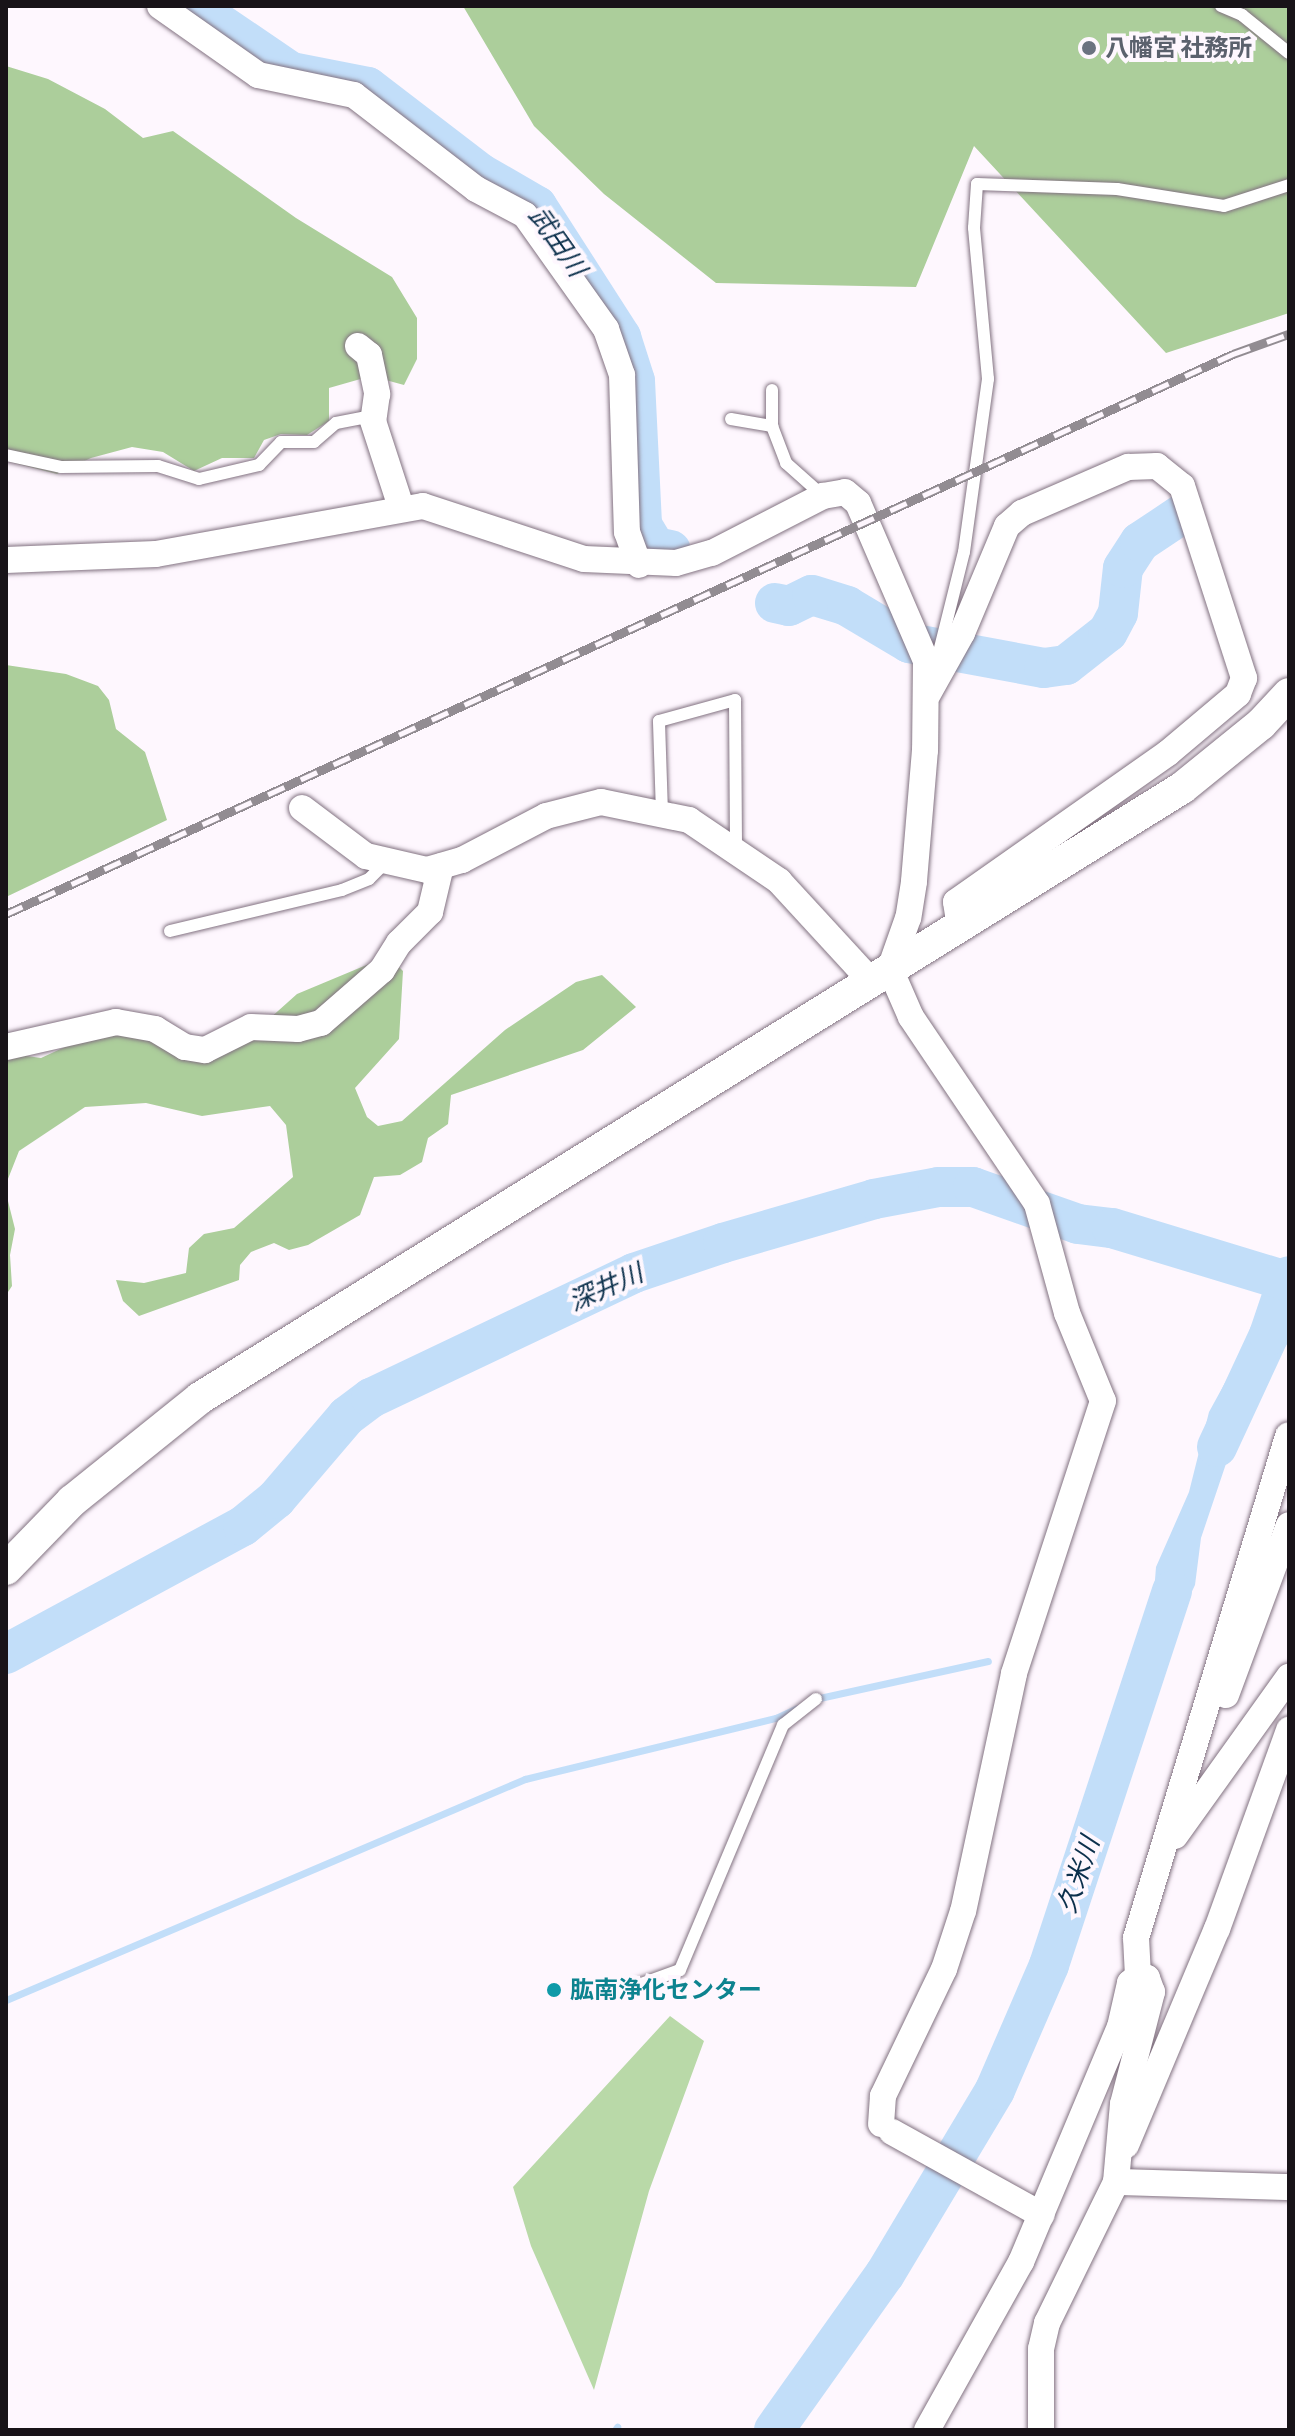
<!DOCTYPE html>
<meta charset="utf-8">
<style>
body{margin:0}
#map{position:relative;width:1295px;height:2436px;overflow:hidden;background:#fef7fe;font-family:"Asap Condensed","Noto Sans JP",sans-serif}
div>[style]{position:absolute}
.green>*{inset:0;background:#b9d9a8}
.forest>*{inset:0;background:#acce9b}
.water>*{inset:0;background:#c2def9}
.stream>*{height:7px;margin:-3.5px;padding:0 3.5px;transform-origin:3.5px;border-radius:3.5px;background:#c2def9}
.river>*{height:40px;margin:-20px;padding:0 20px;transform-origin:20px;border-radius:20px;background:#c2def9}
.roads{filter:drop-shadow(0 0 2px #827281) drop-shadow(0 0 2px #827281)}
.service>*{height:12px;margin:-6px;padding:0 6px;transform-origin:6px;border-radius:6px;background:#fff}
.minor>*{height:26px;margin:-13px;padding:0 13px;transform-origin:13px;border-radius:13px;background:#fff}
.tertiary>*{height:32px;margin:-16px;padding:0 16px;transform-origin:16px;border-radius:16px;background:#fff}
.rail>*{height:9px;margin-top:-4.5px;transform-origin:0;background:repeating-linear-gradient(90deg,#fef7fe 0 18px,#928c92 0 36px);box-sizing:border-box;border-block:2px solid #928c92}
.dots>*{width:22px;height:22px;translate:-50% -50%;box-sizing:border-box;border:4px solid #fef7fe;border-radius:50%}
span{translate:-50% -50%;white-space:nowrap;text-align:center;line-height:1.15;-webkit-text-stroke:8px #fef7fe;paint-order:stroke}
.worship-label{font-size:24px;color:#5b616d;font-weight:700}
.left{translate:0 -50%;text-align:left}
.culture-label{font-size:24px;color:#0d838f;font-weight:700}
.water-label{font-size:26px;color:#0c304c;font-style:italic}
.frame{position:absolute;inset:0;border:8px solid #181318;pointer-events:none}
</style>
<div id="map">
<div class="green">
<i style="clip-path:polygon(670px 2016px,704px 2041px,649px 2191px,594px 2390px,531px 2246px,513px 2187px)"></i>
</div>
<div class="forest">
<i style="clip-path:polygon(463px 6px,1289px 6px,1289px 313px,1166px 353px,974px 146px,916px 287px,716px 283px,604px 194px,534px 126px)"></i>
<i style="clip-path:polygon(6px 66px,48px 79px,105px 109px,143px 138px,173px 131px,296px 218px,392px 277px,417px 318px,417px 359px,404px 385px,371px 376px,329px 388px,329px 421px,307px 435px,281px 434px,264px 440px,254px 458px,222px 458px,194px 471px,163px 452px,132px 447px,91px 458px,57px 474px,6px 461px)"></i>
<i style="clip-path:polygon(6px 665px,66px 674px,98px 686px,109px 700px,116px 729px,145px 752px,167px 820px,6px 897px)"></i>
<i style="clip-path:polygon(388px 956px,403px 971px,399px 1039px,355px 1088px,367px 1117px,378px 1126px,402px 1121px,505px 1030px,576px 982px,602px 975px,636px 1007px,583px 1050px,451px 1095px,448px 1124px,428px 1138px,422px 1162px,400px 1175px,374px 1177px,360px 1215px,308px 1245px,289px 1250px,274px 1243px,251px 1252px,240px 1265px,239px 1280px,139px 1316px,123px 1301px,116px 1280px,144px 1283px,186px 1273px,189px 1248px,204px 1234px,234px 1228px,293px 1177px,286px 1125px,270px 1106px,202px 1116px,146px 1103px,85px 1107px,19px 1151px,6px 1184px,6px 1053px,41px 1058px,95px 1033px,128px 1030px,181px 1054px,259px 1028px,297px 994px)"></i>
<i style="clip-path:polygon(6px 1193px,15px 1229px,10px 1255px,12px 1286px,6px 1295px)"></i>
</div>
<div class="water">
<i style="clip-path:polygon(1233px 1254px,1285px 1262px,1289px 1256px,1289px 1294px,1236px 1375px,1246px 1423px,1242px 1437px,1235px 1437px,1201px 1538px,1195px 1585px,1163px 1652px,1151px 1630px,1156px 1567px,1189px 1492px,1209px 1412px,1271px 1299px,1225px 1273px)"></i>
</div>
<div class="stream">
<i style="left:815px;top:1699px;width:177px;rotate:-12.4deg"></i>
<i style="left:6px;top:2000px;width:564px;rotate:-23.07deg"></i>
<i style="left:525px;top:1779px;width:258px;rotate:-13.7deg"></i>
<i style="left:776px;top:1718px;width:23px;rotate:-25deg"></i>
<i style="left:615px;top:2430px;width:4px;rotate:-56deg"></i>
</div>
<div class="river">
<i style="left:194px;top:6px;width:117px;rotate:34.2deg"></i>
<i style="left:291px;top:72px;width:78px;rotate:11deg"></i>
<i style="left:368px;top:87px;width:141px;rotate:37.5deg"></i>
<i style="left:480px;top:173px;width:66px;rotate:30.1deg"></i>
<i style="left:537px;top:206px;width:156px;rotate:57.3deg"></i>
<i style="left:621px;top:337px;width:46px;rotate:72.3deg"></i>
<i style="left:635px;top:381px;width:144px;rotate:87.2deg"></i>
<i style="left:642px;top:525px;width:26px;rotate:59deg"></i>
<i style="left:655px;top:547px;width:16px;rotate:11deg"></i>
<i style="left:775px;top:603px;width:14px;rotate:12deg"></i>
<i style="left:789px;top:606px;width:25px;rotate:-26deg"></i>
<i style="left:812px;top:595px;width:37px;rotate:17deg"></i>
<i style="left:847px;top:606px;width:72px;rotate:30.8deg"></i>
<i style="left:909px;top:643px;width:137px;rotate:10.5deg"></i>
<i style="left:1044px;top:668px;width:22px;rotate:-8deg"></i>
<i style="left:1066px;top:665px;width:53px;rotate:-38.2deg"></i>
<i style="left:1108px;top:632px;width:21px;rotate:-62deg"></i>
<i style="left:1118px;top:613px;width:45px;rotate:-83.7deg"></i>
<i style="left:1123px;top:568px;width:31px;rotate:-57deg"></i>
<i style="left:1140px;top:542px;width:50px;rotate:-33.7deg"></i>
<i style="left:1217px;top:1447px;width:123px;rotate:-65.1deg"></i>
<i style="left:1269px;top:1335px;width:62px;rotate:-71.3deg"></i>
<i style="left:6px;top:1654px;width:269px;rotate:-28.4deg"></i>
<i style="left:243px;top:1526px;width:43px;rotate:-39.3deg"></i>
<i style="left:276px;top:1499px;width:109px;rotate:-49.5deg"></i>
<i style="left:347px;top:1416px;width:30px;rotate:-37deg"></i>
<i style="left:371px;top:1398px;width:291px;rotate:-25.4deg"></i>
<i style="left:634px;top:1273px;width:94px;rotate:-18.6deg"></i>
<i style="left:723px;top:1243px;width:157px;rotate:-16.2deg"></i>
<i style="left:874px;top:1199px;width:65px;rotate:-10.6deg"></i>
<i style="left:938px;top:1187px;width:35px"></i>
<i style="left:973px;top:1187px;width:111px;rotate:19.4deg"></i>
<i style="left:1078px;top:1224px;width:34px;rotate:7deg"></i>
<i style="left:1112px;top:1228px;width:176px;rotate:16.9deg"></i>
<i style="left:774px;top:2430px;width:191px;rotate:-54.6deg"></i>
<i style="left:885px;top:2274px;width:214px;rotate:-59.1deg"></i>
<i style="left:995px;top:2090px;width:136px;rotate:-66.6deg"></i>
<i style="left:1049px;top:1965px;width:394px;rotate:-71.8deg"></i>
</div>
<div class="roads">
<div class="service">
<i style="left:1221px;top:6px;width:23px;rotate:23deg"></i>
<i style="left:1242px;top:15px;width:60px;rotate:39deg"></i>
<i style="left:772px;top:390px;width:36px;rotate:90deg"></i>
<i style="left:772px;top:426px;width:40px;rotate:69deg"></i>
<i style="left:786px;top:463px;width:50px;rotate:41.7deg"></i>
<i style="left:731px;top:419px;width:42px;rotate:9.7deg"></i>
<i style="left:6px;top:455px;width:56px;rotate:12.3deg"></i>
<i style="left:61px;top:467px;width:97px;rotate:-0.6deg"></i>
<i style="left:158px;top:466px;width:43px;rotate:17.6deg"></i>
<i style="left:199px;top:479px;width:62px;rotate:-13.1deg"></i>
<i style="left:259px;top:465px;width:32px;rotate:-46deg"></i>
<i style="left:281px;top:442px;width:33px"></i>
<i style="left:314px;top:442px;width:29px;rotate:-41deg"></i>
<i style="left:336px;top:423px;width:38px;rotate:-11deg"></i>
<i style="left:938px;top:656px;width:107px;rotate:-76deg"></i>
<i style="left:964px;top:552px;width:175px;rotate:-82.1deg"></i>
<i style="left:988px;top:379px;width:152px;rotate:-95.3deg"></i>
<i style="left:974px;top:228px;width:44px;rotate:-86.1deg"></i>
<i style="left:977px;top:184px;width:140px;rotate:2deg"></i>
<i style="left:1117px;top:189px;width:108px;rotate:9deg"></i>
<i style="left:1224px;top:206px;width:68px;rotate:-17.9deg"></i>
<i style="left:662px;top:813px;width:92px;rotate:-91.9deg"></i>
<i style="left:659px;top:721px;width:79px;rotate:-15.4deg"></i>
<i style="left:735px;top:700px;width:149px;rotate:89.6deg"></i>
<i style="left:170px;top:931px;width:177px;rotate:-13.4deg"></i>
<i style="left:342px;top:890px;width:29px;rotate:-22deg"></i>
<i style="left:369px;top:879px;width:24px;rotate:-45deg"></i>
<i style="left:630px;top:1988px;width:53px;rotate:-19.8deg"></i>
<i style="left:680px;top:1970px;width:266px;rotate:-67.2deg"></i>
<i style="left:783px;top:1725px;width:42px;rotate:-38.2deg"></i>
</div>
<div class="minor">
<i style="left:160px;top:6px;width:120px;rotate:35.1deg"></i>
<i style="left:258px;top:75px;width:98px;rotate:11.8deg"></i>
<i style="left:354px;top:95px;width:154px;rotate:37.6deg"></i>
<i style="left:476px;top:189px;width:55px;rotate:28deg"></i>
<i style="left:525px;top:215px;width:140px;rotate:54.6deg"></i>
<i style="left:606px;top:329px;width:49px;rotate:70.8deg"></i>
<i style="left:622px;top:375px;width:157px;rotate:88.2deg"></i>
<i style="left:627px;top:532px;width:35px;rotate:70deg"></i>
<i style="left:358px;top:346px;width:14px;rotate:39deg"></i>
<i style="left:369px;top:355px;width:40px;rotate:78deg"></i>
<i style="left:377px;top:394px;width:27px;rotate:98deg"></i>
<i style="left:373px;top:421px;width:90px;rotate:72deg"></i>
<i style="left:6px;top:560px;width:150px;rotate:-2.3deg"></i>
<i style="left:156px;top:554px;width:271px;rotate:-10.2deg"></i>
<i style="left:423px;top:506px;width:169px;rotate:18.2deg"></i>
<i style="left:584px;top:559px;width:92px;rotate:2.5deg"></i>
<i style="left:676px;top:563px;width:37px;rotate:-16deg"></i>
<i style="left:712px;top:553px;width:125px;rotate:-27.2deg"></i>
<i style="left:823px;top:496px;width:22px;rotate:-10deg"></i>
<i style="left:845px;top:492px;width:17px;rotate:40deg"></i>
<i style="left:858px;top:503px;width:172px;rotate:66.7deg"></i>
<i style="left:926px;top:661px;width:89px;rotate:90.6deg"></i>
<i style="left:925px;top:750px;width:132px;rotate:94.8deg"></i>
<i style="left:914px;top:882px;width:36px;rotate:99deg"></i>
<i style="left:908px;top:918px;width:54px;rotate:109.4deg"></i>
<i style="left:890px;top:969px;width:52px;rotate:66.4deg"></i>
<i style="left:911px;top:1017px;width:225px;rotate:56deg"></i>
<i style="left:1037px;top:1204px;width:113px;rotate:74.6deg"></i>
<i style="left:1067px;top:1313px;width:95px;rotate:67.8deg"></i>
<i style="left:1103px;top:1401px;width:287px;rotate:108.1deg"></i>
<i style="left:1014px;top:1674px;width:242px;rotate:102.1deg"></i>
<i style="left:963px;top:1911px;width:61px;rotate:108.1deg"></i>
<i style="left:944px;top:1969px;width:141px;rotate:115.7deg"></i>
<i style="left:883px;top:2096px;width:28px;rotate:94deg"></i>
<i style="left:928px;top:694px;width:70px;rotate:-60.9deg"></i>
<i style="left:962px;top:633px;width:116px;rotate:-67.2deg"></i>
<i style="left:1007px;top:526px;width:20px;rotate:-41deg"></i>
<i style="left:1022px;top:513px;width:116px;rotate:-23.5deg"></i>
<i style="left:1128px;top:467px;width:29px;rotate:-2deg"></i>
<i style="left:1157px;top:466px;width:32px;rotate:39deg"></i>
<i style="left:1182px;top:486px;width:202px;rotate:72.1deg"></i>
<i style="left:1244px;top:678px;width:17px;rotate:111deg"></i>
<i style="left:1238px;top:694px;width:92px;rotate:139.9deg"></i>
<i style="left:1168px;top:753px;width:259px;rotate:144.9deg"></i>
<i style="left:956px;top:902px;width:26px;rotate:81deg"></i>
<i style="left:302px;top:808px;width:80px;rotate:36.9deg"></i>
<i style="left:366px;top:856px;width:63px;rotate:12.9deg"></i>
<i style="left:427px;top:870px;width:36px;rotate:-16deg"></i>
<i style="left:462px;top:860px;width:95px;rotate:-27.6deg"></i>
<i style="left:546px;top:816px;width:57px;rotate:-14.3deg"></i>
<i style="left:601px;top:802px;width:90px;rotate:11.6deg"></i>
<i style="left:689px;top:820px;width:109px;rotate:34.1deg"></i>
<i style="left:779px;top:881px;width:136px;rotate:47.4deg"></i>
<i style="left:6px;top:1047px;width:113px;rotate:-12.8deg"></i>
<i style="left:116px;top:1022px;width:40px;rotate:10deg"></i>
<i style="left:155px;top:1029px;width:35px;rotate:31deg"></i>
<i style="left:185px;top:1047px;width:20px;rotate:9deg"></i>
<i style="left:205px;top:1050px;width:51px;rotate:-26.6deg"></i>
<i style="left:251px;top:1027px;width:47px;rotate:2.4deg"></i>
<i style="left:298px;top:1029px;width:24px;rotate:-15deg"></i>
<i style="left:321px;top:1023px;width:81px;rotate:-41deg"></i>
<i style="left:382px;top:970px;width:32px;rotate:-58deg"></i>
<i style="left:399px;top:943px;width:44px;rotate:-45deg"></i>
<i style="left:430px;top:912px;width:47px;rotate:-76.6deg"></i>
<i style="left:1226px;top:1695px;width:181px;rotate:-69.7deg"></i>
<i style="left:1175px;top:1836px;width:196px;rotate:-54.4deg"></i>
<i style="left:892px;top:2132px;width:171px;rotate:29deg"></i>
<i style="left:1126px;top:2145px;width:234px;rotate:-67.2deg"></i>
<i style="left:1217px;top:1929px;width:212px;rotate:-70.1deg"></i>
<i style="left:1116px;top:2182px;width:173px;rotate:1.7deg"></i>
<i style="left:927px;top:2430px;width:193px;rotate:-60.8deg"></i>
<i style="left:1021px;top:2262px;width:255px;rotate:-67.2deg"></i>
<i style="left:1120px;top:2027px;width:45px;rotate:-77.2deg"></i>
<i style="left:1130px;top:1983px;width:11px;rotate:-41deg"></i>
<i style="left:1041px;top:2430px;width:81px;rotate:-90deg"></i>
<i style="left:1041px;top:2349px;width:27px;rotate:-77deg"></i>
<i style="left:1047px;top:2323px;width:157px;rotate:-63.9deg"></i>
<i style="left:1116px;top:2182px;width:78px;rotate:-84.9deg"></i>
<i style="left:1123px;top:2104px;width:116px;rotate:-75.5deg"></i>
<i style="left:1152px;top:1992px;width:15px;rotate:-110deg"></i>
<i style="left:1147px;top:1978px;width:9px;rotate:-167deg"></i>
<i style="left:1138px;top:1976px;width:38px;rotate:-93deg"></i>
<i style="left:1136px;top:1938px;width:525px;rotate:-73.15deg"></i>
</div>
<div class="tertiary">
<i style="left:6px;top:1569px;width:95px;rotate:-45.9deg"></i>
<i style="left:72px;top:1501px;width:164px;rotate:-38.8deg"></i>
<i style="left:200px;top:1398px;width:1156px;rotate:-31.85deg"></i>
<i style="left:1182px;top:788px;width:102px;rotate:-39deg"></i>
<i style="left:1261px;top:724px;width:41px;rotate:-47deg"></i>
</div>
</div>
<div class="rail">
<i style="left:6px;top:914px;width:1349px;rotate:-24.53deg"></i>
<i style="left:1233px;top:354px;width:59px;rotate:-19.7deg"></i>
</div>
<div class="dots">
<i style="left:1089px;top:48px;background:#6b7280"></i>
<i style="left:554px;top:1990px;background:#0f9aa8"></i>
</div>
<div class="worship-label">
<span class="left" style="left:1105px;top:48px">八幡宮 社務所</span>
</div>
<div class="culture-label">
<span class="left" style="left:570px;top:1990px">肱南浄化センター</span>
</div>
<div class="water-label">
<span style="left:557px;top:242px;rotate:55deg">武田川</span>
<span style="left:606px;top:1288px;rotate:-24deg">深井川</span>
<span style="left:1079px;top:1875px;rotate:-71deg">久米川</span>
</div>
<div class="frame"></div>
</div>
